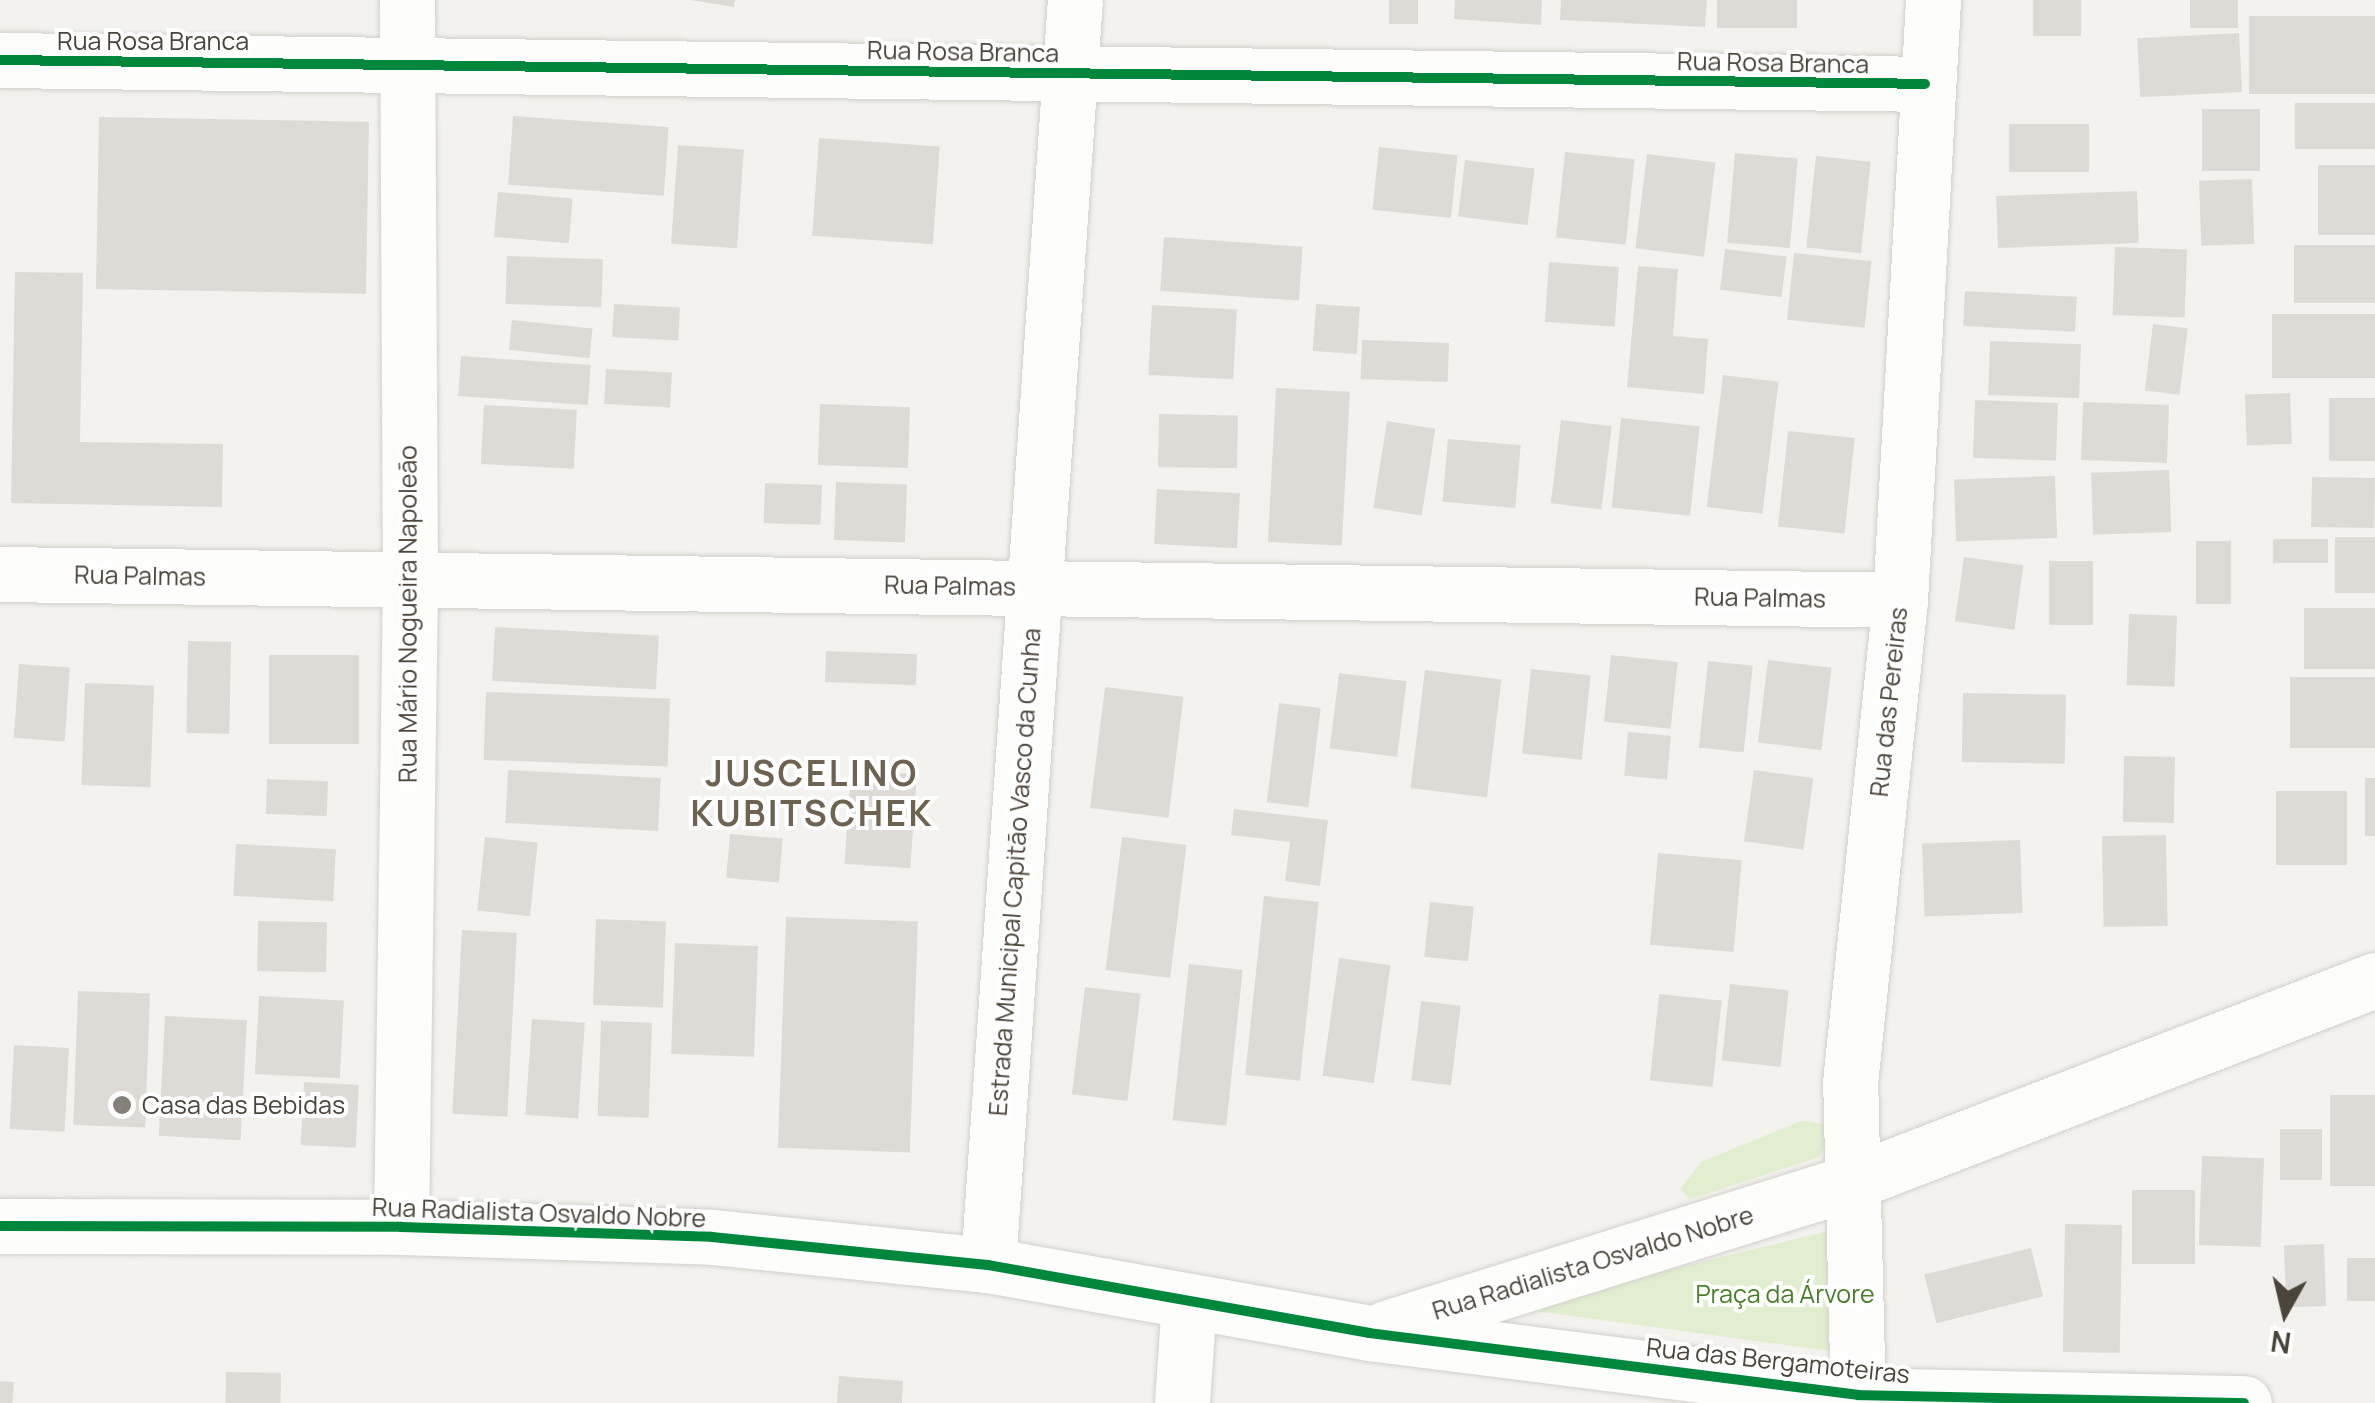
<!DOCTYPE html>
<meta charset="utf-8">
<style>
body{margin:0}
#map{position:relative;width:2375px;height:1403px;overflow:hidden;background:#f4f2ee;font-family:Manrope,sans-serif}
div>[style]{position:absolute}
.green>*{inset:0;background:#e1eecf}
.building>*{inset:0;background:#dedbd6;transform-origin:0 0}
.roads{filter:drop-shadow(0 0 2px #d2d0cb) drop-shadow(0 0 2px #d2d0cb)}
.minor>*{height:55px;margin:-27.5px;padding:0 27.5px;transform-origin:27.5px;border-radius:27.5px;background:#fdfdfc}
.cycleway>*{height:10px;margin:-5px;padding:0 5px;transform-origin:5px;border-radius:5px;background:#00873e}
.dots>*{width:28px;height:28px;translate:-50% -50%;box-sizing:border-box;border:5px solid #fff;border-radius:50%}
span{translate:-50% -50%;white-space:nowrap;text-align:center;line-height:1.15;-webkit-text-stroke:8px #fff;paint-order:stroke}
.street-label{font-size:25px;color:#4b4439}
.poi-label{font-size:25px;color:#4b4439}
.left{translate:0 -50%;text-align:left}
.park-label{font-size:25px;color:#4a7f2a}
.district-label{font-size:35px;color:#6e6250;font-weight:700;letter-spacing:2.5px}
.north{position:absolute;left:2235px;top:1263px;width:100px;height:100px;-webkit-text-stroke:8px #fff;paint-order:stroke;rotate:188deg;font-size:28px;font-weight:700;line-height:40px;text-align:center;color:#4b4439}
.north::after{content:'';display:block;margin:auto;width:35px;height:45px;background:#4b4439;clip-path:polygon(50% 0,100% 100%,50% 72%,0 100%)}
</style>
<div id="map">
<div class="green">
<i style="clip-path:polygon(1801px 1121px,1823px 1124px,1830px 1135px,1819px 1157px,1690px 1199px,1680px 1189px,1701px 1162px)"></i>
<i style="clip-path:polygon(1836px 1229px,1838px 1352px,1512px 1308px)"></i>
</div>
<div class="building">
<i style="clip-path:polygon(690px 0,735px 0,734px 7px)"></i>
<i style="left:1389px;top:0;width:29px;height:24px"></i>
<i style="clip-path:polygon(1455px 0,1542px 0,1541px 25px,1454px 19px)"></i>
<i style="clip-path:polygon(1561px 0,1707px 0,1705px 27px,1560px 20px)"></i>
<i style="left:1717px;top:0;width:80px;height:28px"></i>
<i style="left:2033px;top:0;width:48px;height:36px"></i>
<i style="left:2190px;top:0;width:48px;height:28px"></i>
<i style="left:2375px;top:16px;width:78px;height:126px;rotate:90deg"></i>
<i style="left:2239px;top:33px;width:59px;height:102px;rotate:87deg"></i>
<i style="left:2375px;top:103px;width:46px;height:80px;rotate:90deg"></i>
<i style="left:2202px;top:109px;width:58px;height:62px"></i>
<i style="left:513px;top:116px;width:156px;height:69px;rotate:4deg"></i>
<i style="left:99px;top:117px;width:270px;height:172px;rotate:1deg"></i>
<i style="left:2009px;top:124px;width:80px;height:48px"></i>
<i style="left:819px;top:138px;width:121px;height:98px;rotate:4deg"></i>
<i style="left:678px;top:145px;width:66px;height:99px;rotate:4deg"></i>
<i style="left:1379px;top:147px;width:79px;height:63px;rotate:6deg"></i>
<i style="left:1565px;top:152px;width:70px;height:86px;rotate:6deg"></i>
<i style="left:1735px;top:153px;width:63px;height:90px;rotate:5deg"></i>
<i style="left:1647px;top:154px;width:69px;height:95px;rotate:7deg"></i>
<i style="left:1816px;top:156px;width:55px;height:92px;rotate:6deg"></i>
<i style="left:1465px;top:160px;width:70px;height:57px;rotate:7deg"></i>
<i style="left:2375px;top:165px;width:70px;height:57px;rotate:90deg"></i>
<i style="left:2252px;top:179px;width:65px;height:53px;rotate:88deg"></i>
<i style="left:2137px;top:191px;width:52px;height:141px;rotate:88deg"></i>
<i style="left:498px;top:192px;width:75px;height:45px;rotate:5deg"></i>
<i style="left:1164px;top:237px;width:139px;height:54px;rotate:4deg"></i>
<i style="left:2375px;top:245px;width:58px;height:81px;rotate:90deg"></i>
<i style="left:2115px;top:247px;width:72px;height:68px;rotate:2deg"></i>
<i style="left:1725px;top:249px;width:62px;height:41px;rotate:7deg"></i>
<i style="left:1794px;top:253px;width:78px;height:67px;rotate:6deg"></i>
<i style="left:507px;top:256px;width:96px;height:48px;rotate:2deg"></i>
<i style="left:1549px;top:262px;width:70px;height:60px;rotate:4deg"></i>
<i style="clip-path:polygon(1638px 266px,1678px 269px,1673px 336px,1708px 339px,1704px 394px,1627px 387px)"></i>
<i style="clip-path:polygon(15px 272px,83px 273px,80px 442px,223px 444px,222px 507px,11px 503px)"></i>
<i style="left:1965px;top:291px;width:112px;height:35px;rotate:3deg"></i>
<i style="left:614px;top:304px;width:66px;height:33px;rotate:3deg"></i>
<i style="left:1316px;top:304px;width:44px;height:47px;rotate:4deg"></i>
<i style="left:1152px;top:305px;width:85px;height:70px;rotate:3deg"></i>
<i style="left:2375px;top:314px;width:64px;height:103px;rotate:90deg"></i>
<i style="left:512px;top:320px;width:81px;height:30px;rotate:6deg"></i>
<i style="left:2153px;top:324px;width:35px;height:67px;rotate:7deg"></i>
<i style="left:1362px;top:340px;width:87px;height:39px;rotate:2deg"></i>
<i style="left:1990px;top:341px;width:91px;height:54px;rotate:2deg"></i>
<i style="left:461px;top:356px;width:130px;height:40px;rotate:4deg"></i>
<i style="left:606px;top:369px;width:66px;height:35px;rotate:3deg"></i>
<i style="left:1723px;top:375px;width:56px;height:133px;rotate:7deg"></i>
<i style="left:1276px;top:388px;width:74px;height:154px;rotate:3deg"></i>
<i style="left:2290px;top:393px;width:51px;height:45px;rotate:88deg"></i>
<i style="left:2329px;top:398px;width:46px;height:63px"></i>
<i style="left:1975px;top:400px;width:83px;height:58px;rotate:2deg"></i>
<i style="left:2083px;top:402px;width:86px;height:58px;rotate:2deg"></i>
<i style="left:820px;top:404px;width:90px;height:61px;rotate:2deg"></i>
<i style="left:484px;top:405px;width:93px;height:59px;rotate:3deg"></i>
<i style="left:1159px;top:414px;width:79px;height:53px;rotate:1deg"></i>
<i style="left:1621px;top:418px;width:79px;height:90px;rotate:6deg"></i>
<i style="left:1561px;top:420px;width:51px;height:84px;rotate:7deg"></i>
<i style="left:1387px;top:421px;width:49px;height:88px;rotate:9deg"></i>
<i style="left:1788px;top:431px;width:67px;height:96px;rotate:6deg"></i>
<i style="left:1448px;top:439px;width:73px;height:63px;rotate:5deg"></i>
<i style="left:2169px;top:470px;width:62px;height:78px;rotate:88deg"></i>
<i style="left:2055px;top:476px;width:62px;height:101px;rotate:88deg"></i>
<i style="left:2312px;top:477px;width:63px;height:50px;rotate:1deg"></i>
<i style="left:836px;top:482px;width:71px;height:58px;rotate:2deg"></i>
<i style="left:765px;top:483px;width:57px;height:40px;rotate:2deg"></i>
<i style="left:1157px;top:489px;width:83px;height:55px;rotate:3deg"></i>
<i style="left:2335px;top:537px;width:40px;height:56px"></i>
<i style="left:2273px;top:539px;width:55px;height:24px"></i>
<i style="left:2196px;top:541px;width:35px;height:63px"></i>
<i style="left:1964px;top:557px;width:60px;height:65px;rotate:8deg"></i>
<i style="left:2049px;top:561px;width:44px;height:64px"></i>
<i style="left:2304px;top:608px;width:71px;height:61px"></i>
<i style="left:2129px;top:614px;width:48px;height:71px;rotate:2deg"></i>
<i style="left:495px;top:627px;width:164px;height:54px;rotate:3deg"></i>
<i style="left:188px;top:641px;width:43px;height:92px;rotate:1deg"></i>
<i style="left:826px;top:651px;width:91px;height:31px;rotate:2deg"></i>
<i style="left:269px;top:655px;width:90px;height:89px"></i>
<i style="left:1611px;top:655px;width:67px;height:67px;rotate:6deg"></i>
<i style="left:1768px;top:660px;width:64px;height:83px;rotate:7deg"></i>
<i style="left:1708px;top:661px;width:45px;height:87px;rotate:6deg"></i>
<i style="left:19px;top:664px;width:51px;height:74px;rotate:4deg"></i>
<i style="left:1531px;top:669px;width:60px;height:85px;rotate:6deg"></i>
<i style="left:1425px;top:670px;width:77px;height:119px;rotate:7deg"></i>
<i style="left:1339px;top:673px;width:68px;height:76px;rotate:7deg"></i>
<i style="left:2290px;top:677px;width:85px;height:71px"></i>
<i style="left:85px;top:683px;width:69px;height:102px;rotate:2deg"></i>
<i style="left:1105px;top:687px;width:79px;height:122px;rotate:7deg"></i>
<i style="left:486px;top:692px;width:184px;height:68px;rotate:2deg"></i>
<i style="left:1963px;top:693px;width:103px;height:69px;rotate:1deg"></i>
<i style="left:1279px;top:703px;width:42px;height:100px;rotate:7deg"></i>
<i style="left:1628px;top:732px;width:43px;height:44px;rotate:5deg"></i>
<i style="left:2124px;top:756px;width:51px;height:66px;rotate:1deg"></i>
<i style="left:508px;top:770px;width:153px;height:53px;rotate:3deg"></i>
<i style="left:851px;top:770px;width:66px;height:94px;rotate:4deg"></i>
<i style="left:1754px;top:770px;width:60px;height:72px;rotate:8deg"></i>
<i style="left:2375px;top:778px;width:58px;height:10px;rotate:90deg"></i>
<i style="left:267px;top:779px;width:61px;height:35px;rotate:2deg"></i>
<i style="left:2276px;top:791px;width:71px;height:74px"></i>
<i style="clip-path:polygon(1234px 809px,1328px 820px,1320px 886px,1285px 881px,1290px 842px,1231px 835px)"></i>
<i style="left:730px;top:834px;width:53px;height:44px;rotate:5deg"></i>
<i style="left:2166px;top:835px;width:91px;height:64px;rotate:89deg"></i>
<i style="left:485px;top:837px;width:53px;height:74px;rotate:6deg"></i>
<i style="left:1122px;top:837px;width:65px;height:134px;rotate:7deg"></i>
<i style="left:2020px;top:840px;width:73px;height:98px;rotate:88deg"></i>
<i style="left:236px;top:844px;width:100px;height:52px;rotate:3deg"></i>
<i style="left:1658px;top:853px;width:84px;height:92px;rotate:5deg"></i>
<i style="left:1264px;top:896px;width:55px;height:180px;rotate:6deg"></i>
<i style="left:1430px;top:902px;width:44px;height:55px;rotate:6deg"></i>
<i style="left:786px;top:917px;width:132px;height:231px;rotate:2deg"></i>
<i style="left:596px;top:919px;width:70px;height:86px;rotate:2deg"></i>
<i style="left:258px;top:921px;width:69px;height:50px;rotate:1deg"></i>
<i style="left:462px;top:930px;width:55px;height:184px;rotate:3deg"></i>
<i style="left:675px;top:943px;width:83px;height:111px;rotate:2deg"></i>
<i style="left:1339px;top:958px;width:52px;height:119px;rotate:8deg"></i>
<i style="left:1189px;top:964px;width:54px;height:157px;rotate:6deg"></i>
<i style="left:1730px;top:984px;width:59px;height:77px;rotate:6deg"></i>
<i style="left:1085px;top:987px;width:56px;height:108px;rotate:7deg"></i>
<i style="left:78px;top:991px;width:72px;height:134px;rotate:2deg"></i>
<i style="left:1659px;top:994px;width:63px;height:87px;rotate:6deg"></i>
<i style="left:259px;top:996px;width:85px;height:78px;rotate:3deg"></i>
<i style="left:1421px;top:1001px;width:40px;height:80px;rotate:7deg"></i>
<i style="left:165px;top:1016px;width:82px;height:120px;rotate:3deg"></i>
<i style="left:532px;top:1019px;width:53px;height:96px;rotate:4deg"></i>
<i style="left:601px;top:1021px;width:51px;height:95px;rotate:2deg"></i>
<i style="left:14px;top:1045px;width:55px;height:84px;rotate:3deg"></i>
<i style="left:304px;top:1082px;width:55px;height:63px;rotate:3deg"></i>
<i style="left:2375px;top:1095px;width:91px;height:45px;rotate:90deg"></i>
<i style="left:2280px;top:1129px;width:42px;height:51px"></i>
<i style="left:2202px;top:1156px;width:62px;height:89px;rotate:2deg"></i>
<i style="left:2132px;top:1190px;width:63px;height:74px"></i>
<i style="left:2065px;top:1224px;width:57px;height:128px;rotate:1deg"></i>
<i style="left:2324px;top:1244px;width:62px;height:40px;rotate:88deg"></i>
<i style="left:2031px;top:1248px;width:50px;height:110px;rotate:76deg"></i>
<i style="left:2347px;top:1258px;width:28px;height:43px"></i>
<i style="left:226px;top:1372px;width:55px;height:31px;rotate:1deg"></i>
<i style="clip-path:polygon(839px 1376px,903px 1381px,902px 1403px,837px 1403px)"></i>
<i style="left:0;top:1381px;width:14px;height:22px;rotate:4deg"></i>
</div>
<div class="roads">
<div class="minor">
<i style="left:0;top:60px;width:1925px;rotate:0.71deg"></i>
<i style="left:0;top:574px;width:1900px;rotate:0.78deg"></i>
<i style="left:0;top:1226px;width:401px;rotate:0.1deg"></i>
<i style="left:401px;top:1227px;width:311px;rotate:1.8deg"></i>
<i style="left:712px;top:1237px;width:277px;rotate:5.8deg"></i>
<i style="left:988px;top:1265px;width:387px;rotate:10.1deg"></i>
<i style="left:1369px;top:1333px;width:493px;rotate:7.2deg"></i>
<i style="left:1858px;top:1395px;width:386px;rotate:1.2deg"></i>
<i style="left:401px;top:1227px;width:648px;rotate:-89.2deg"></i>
<i style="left:410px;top:579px;width:579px;rotate:-90.3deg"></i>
<i style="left:988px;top:1265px;width:1268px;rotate:-86.07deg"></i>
<i style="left:1386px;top:1328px;width:488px;rotate:-17.4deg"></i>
<i style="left:1852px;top:1182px;width:561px;rotate:-21.12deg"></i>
<i style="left:1182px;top:1403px;width:102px;rotate:-86.1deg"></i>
<i style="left:1858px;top:1403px;width:320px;rotate:-91.4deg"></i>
<i style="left:1850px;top:1083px;width:486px;rotate:-84.1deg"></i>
<i style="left:1900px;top:600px;width:601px;rotate:-86.85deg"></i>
</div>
</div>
<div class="cycleway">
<i style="left:0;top:60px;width:1925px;rotate:0.71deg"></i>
<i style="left:0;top:1226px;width:401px;rotate:0.1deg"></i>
<i style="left:401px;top:1227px;width:311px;rotate:1.8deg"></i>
<i style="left:712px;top:1237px;width:277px;rotate:5.8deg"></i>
<i style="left:988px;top:1265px;width:387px;rotate:10.1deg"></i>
<i style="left:1369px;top:1333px;width:493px;rotate:7.2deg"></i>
<i style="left:1858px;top:1395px;width:386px;rotate:1.2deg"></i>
</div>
<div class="dots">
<i style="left:122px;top:1105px;background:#868178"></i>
</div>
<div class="street-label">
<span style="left:153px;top:41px">Rua Rosa Branca</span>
<span style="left:963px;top:52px;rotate:1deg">Rua Rosa Branca</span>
<span style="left:1773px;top:63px;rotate:1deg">Rua Rosa Branca</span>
<span style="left:140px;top:576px;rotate:1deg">Rua Palmas</span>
<span style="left:950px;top:586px;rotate:1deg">Rua Palmas</span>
<span style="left:1760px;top:598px;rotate:1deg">Rua Palmas</span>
<span style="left:408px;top:614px;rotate:-90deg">Rua Mário Nogueira Napoleão</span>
<span style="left:1889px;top:702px;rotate:-84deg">Rua das Pereiras</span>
<span style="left:1015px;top:872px;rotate:-86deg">Estrada Municipal Capitão Vasco da Cunha</span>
<span style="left:539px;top:1213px;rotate:2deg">Rua Radialista Osvaldo Nobre</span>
<span style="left:1593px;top:1263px;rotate:-17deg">Rua Radialista Osvaldo Nobre</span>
<span style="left:1778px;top:1361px;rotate:6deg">Rua das Bergamoteiras</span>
</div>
<div class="poi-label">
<span class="left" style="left:142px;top:1105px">Casa das Bebidas</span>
</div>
<div class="park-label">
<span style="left:1785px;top:1294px">Praça da Árvore</span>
</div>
<div class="district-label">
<span style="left:812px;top:793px">JUSCELINO<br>KUBITSCHEK</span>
</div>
<div class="north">N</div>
</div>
